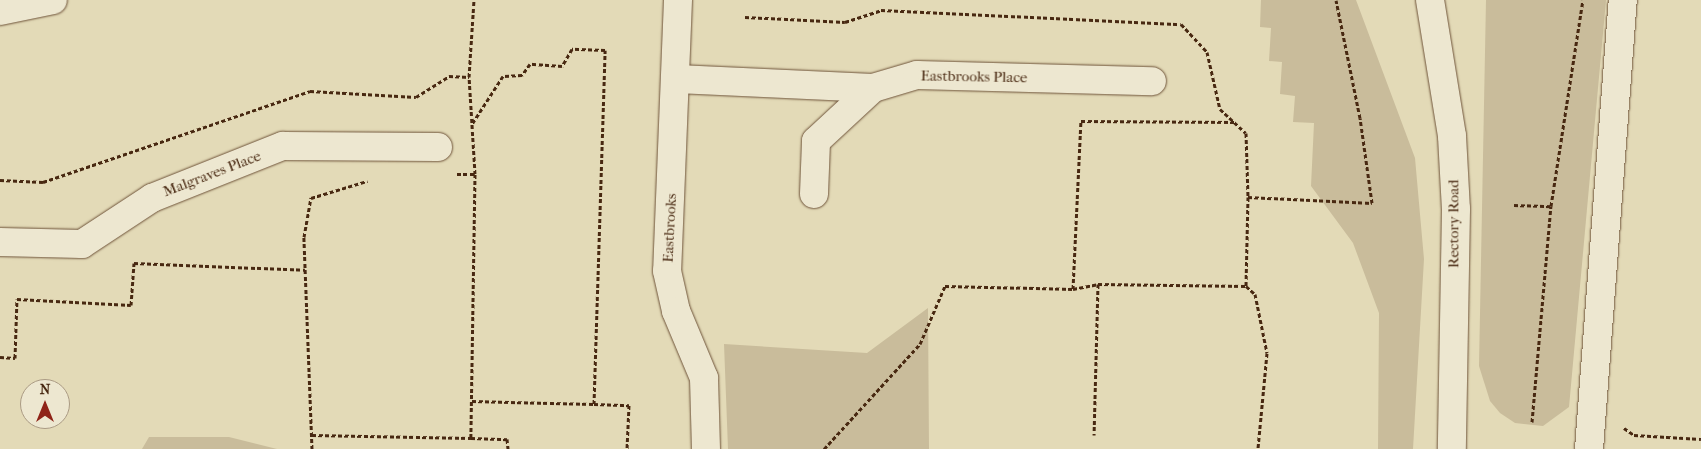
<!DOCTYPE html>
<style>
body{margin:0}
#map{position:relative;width:1701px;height:449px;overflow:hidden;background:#e3dab7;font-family:"IM FELL French Canon",serif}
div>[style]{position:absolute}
.green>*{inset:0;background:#c9bc9b}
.path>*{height:3px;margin-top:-1.5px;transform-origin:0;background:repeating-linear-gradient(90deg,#482811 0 4px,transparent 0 6.5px)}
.roads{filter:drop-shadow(0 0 1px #6f543a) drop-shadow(0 0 1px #6f543a)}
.street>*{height:28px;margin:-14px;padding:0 14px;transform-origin:14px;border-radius:14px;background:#ede7d0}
.secondary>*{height:28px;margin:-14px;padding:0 14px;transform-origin:14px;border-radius:14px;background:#ede7d0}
span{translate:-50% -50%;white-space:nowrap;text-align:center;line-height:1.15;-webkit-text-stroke:5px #ede7d0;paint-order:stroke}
.street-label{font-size:15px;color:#482811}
.north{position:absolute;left:20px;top:379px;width:50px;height:50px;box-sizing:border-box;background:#ede7d0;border:1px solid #ab9b84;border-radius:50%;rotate:0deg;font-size:14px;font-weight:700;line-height:20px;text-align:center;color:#482811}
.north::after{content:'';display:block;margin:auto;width:18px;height:22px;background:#8f2418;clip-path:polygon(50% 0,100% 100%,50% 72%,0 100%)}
</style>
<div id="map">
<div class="green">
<i style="clip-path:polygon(1261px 0,1356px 0,1415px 158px,1424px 259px,1413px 449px,1378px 449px,1379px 313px,1353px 243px,1311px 186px,1314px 123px,1293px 122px,1295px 96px,1280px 94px,1282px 62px,1269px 61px,1271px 28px,1260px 27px)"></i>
<i style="clip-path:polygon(1486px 0,1606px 0,1569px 407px,1543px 426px,1515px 423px,1500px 413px,1490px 401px,1479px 366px)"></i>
<i style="clip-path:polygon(928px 308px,929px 449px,728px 449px,724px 344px,867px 353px)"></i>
<i style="clip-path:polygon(149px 437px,229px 437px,277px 449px,142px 449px)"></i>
</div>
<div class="path">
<i style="left:745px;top:17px;width:100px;rotate:2.9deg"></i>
<i style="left:845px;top:22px;width:38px;rotate:-18deg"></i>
<i style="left:881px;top:10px;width:300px;rotate:2.7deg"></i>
<i style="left:1181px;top:24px;width:38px;rotate:47deg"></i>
<i style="left:1207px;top:52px;width:58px;rotate:77.2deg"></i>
<i style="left:1220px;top:109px;width:35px;rotate:43deg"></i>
<i style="left:1246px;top:133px;width:64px;rotate:88.2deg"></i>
<i style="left:1248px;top:197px;width:124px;rotate:2.8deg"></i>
<i style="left:1372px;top:203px;width:86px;rotate:-98deg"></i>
<i style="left:1360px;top:118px;width:120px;rotate:-101.5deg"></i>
<i style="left:457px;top:174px;width:18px"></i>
<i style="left:475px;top:174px;width:97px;rotate:-93.5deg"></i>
<i style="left:469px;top:77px;width:77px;rotate:-86.3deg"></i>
<i style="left:475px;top:174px;width:264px;rotate:90.9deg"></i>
<i style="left:471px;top:438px;width:36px;rotate:2deg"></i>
<i style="left:507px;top:439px;width:10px;rotate:84deg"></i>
<i style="left:0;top:180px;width:43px;rotate:2.7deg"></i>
<i style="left:43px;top:182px;width:282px;rotate:-18.8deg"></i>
<i style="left:310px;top:91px;width:106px;rotate:3.2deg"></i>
<i style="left:416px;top:97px;width:39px;rotate:-32deg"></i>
<i style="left:449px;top:76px;width:20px;rotate:3deg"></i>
<i style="left:1248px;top:197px;width:89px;rotate:91.3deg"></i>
<i style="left:1246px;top:286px;width:12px;rotate:42deg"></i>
<i style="left:1255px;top:294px;width:60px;rotate:78.5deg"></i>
<i style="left:1267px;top:353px;width:96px;rotate:95.4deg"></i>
<i style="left:1514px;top:205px;width:37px;rotate:2deg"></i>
<i style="left:1098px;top:284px;width:148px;rotate:0.8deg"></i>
<i style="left:1073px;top:289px;width:168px;rotate:-87.3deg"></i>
<i style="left:1081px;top:121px;width:153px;rotate:0.4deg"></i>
<i style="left:0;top:357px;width:15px;rotate:4deg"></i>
<i style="left:15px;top:358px;width:59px;rotate:-88.1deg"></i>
<i style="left:17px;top:299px;width:114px;rotate:3deg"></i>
<i style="left:131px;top:305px;width:42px;rotate:-85.9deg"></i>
<i style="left:134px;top:263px;width:171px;rotate:2.3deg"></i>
<i style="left:472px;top:401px;width:122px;rotate:1.4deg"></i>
<i style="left:594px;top:404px;width:354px;rotate:-88.2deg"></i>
<i style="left:605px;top:50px;width:33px;rotate:-178deg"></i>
<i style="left:572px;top:49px;width:20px;rotate:120deg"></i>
<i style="left:562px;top:66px;width:32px;rotate:-176deg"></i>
<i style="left:530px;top:64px;width:14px;rotate:126deg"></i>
<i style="left:522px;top:75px;width:19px;rotate:177deg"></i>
<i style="left:503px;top:76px;width:57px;rotate:122.9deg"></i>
<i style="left:594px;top:404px;width:35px;rotate:2deg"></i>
<i style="left:629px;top:405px;width:44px;rotate:92.6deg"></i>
<i style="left:1532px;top:422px;width:217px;rotate:-85deg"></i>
<i style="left:1551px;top:206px;width:208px;rotate:-81.2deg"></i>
<i style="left:1624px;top:428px;width:12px;rotate:35deg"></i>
<i style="left:1634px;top:435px;width:67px;rotate:3.4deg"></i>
<i style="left:312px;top:435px;width:159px;rotate:1.1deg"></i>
<i style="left:312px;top:449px;width:212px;rotate:-92.2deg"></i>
<i style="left:304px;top:237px;width:40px;rotate:-80deg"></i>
<i style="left:311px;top:198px;width:59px;rotate:-16.9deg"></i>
<i style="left:824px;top:449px;width:142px;rotate:-47.6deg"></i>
<i style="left:920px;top:344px;width:63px;rotate:-66.7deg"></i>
<i style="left:945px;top:286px;width:128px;rotate:1.3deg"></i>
<i style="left:1073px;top:289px;width:25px;rotate:-11deg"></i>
<i style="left:1098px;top:284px;width:151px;rotate:91.5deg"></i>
</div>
<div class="roads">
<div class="street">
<i style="left:678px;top:0;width:271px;rotate:92.3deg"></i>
<i style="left:667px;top:271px;width:41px;rotate:77.3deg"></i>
<i style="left:676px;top:311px;width:73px;rotate:67.3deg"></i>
<i style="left:704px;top:378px;width:71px;rotate:88.4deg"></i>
<i style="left:677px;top:79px;width:196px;rotate:2.6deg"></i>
<i style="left:873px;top:88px;width:46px;rotate:-16.5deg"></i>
<i style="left:917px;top:75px;width:235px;rotate:1.5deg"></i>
<i style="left:814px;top:194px;width:53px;rotate:-87.8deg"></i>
<i style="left:816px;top:141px;width:78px;rotate:-42.9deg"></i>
<i style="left:0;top:242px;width:82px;rotate:1.4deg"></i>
<i style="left:82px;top:244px;width:84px;rotate:-33.3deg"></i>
<i style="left:152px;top:198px;width:141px;rotate:-21.7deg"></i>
<i style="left:283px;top:146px;width:155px;rotate:0.4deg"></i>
<i style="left:1589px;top:449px;width:450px;rotate:-85.7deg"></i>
</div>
<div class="secondary">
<i style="left:1430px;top:0;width:138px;rotate:80.8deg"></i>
<i style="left:1452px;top:136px;width:73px;rotate:86.9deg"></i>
<i style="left:1456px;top:209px;width:240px;rotate:91deg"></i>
<i style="left:0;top:11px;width:54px;rotate:-11.7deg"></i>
</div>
</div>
<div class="street-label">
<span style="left:974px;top:77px;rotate:1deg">Eastbrooks Place</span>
<span style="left:212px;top:174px;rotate:-21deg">Malgraves Place</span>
<span style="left:1454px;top:224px;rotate:-90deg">Rectory Road</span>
<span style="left:670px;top:228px;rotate:-87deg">Eastbrooks</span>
</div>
<div class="north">N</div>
</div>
